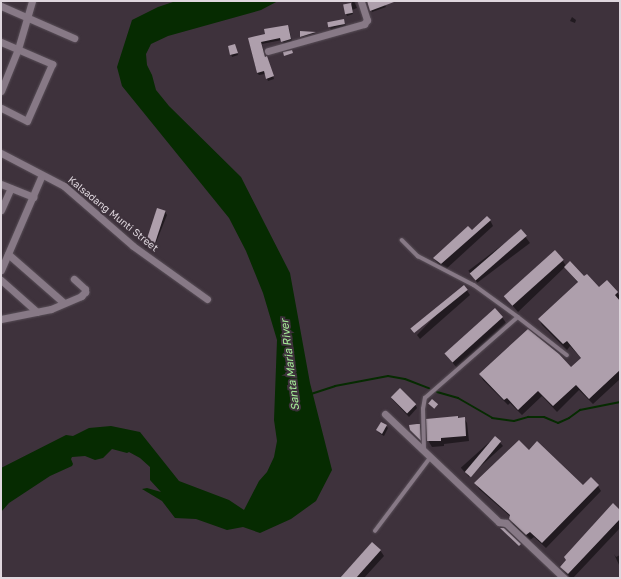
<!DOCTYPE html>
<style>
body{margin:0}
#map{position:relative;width:621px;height:579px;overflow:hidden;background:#3e323c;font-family:"Golos Text",sans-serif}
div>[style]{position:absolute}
.water>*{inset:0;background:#062b01}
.shadow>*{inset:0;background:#0007;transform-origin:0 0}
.stream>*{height:2px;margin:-1px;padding:0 1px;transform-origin:1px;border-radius:1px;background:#062b01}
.building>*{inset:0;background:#ae9fac;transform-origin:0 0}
.roads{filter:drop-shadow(0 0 1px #584e57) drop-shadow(0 0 1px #584e57)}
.lane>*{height:3.5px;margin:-1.75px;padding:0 1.75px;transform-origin:1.75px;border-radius:1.75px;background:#877986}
.street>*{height:7px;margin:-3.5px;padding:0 3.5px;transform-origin:3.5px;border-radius:3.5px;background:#877986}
span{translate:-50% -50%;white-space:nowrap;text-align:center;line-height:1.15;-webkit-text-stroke:4px #3e323c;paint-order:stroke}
.street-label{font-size:10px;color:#dfd7de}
.water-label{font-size:11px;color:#a5ec98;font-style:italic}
.frame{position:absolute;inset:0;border:2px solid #dfd7de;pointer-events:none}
</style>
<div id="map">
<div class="water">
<i style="clip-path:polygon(176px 1px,278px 1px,261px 10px,168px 36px,151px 44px,146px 54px,147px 65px,152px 75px,156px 90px,169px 106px,241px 177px,290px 273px,310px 383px,332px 470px,316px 501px,291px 519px,260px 533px,243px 527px,227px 530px,196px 519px,175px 518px,162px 501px,142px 489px,147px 488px,161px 492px,150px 480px,150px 467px,140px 458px,129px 452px,127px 453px,112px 449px,103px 458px,95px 460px,85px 456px,72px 457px,71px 459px,73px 464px,72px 466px,50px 476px,9px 503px,1px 512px,1px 468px,66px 435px,73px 436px,89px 428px,111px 426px,140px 432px,179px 481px,229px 500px,244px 510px,259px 481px,267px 472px,274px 457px,277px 441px,274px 420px,277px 340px,263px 293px,246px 251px,229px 218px,122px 86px,117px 67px,132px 20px,158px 7px)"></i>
</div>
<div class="shadow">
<i style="clip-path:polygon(352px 1px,354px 1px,357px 8px,352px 10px,353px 14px,347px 16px,344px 6px,352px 4px)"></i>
<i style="clip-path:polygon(369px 1px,383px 1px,386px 7px,372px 12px)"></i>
<i style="clip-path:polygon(572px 17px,576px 20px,575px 23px,570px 21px)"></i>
<i style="clip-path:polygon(344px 21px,346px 26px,331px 30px,330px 28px)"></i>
<i style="clip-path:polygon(289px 28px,292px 42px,284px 44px,282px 40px,262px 44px,265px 58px,268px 60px,274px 79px,268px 81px,265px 74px,259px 75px,257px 73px,249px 39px)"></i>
<i style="clip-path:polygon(301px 32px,316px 33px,301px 37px)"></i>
<i style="clip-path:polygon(235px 45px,238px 55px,232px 57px,231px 54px)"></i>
<i style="clip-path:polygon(165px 212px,167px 215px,153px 250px,145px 247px,144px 244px)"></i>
<i style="clip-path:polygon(490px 220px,493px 226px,445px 270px,438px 264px,434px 258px,472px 231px)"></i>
<i style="left:521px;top:231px;width:15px;height:66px;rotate:53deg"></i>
<i style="clip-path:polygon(563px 261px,566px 266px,599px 289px,617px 292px,620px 297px,618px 300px,620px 302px,620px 379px,593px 404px,579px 390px,557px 412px,542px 396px,522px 415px,510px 403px,508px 405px,483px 380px,480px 374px,571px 369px,582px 359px,570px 346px,567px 350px,542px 325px,539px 319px,578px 283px,565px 267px,518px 312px,506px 298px)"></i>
<i style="clip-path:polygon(464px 286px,470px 295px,420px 339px,417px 335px)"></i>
<i style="clip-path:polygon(502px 317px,506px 323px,457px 368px,446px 355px)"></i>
<i style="clip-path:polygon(392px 399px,415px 404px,417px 408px,409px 417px)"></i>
<i style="clip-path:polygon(458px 417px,459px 419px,464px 418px,467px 423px,469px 441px,444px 444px,444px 446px,432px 447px,429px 442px,428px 420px)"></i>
<i style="clip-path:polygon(420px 425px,421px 427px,421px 442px,411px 430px)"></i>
<i style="clip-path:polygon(386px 426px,388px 428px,384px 436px,379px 433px,377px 430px)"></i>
<i style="left:495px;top:437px;width:12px;height:46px;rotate:48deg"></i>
<i style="clip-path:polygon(529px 451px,583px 487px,598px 486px,601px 491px,546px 548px,534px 537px,530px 540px,513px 525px,511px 517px,479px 489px,476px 484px)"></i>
<i style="clip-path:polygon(620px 511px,620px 528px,573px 578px,570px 578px,561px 567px)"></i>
<i style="clip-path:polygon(380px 550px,384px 556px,364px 578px,342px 578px)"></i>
<i style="clip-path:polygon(614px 554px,616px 557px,620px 555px,620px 567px)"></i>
</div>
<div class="stream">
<i style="left:437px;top:392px;width:22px;rotate:16deg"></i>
<i style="left:458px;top:398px;width:39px;rotate:30deg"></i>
<i style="left:492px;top:418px;width:22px;rotate:8deg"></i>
<i style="left:514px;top:421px;width:15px;rotate:-16deg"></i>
<i style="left:528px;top:417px;width:16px"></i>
<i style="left:544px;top:417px;width:15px;rotate:23deg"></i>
<i style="left:558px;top:423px;width:12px;rotate:-24deg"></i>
<i style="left:569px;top:418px;width:14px;rotate:-36deg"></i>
<i style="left:580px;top:410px;width:41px;rotate:-11.3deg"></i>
<i style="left:311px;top:394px;width:25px;rotate:-18deg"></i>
<i style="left:335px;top:386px;width:54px;rotate:-10.7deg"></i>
<i style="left:388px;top:376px;width:17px;rotate:10deg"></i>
<i style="left:405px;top:379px;width:26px;rotate:21deg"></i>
</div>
<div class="building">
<i style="clip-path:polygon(367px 1px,394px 1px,394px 2px,370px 11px)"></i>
<i style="left:351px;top:3px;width:10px;height:8px;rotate:79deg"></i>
<i style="left:344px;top:19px;width:5px;height:17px;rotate:79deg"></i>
<i style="clip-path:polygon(288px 25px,291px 39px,281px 42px,280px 38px,261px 42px,265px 57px,267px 56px,274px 76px,266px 79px,264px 71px,257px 73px,248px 38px,265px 34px,264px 29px)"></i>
<i style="clip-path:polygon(300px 31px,316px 32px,300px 37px)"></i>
<i style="clip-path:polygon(235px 44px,238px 53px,230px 55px,228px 46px)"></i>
<i style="clip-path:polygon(292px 50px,293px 53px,284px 56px,283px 52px)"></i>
<i style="left:157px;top:208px;width:9px;height:39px;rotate:18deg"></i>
<i style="clip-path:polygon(487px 216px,491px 220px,441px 264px,433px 258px,468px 226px,472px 230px)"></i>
<i style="left:521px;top:229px;width:9px;height:68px;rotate:49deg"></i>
<i style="left:555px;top:250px;width:13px;height:69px;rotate:48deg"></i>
<i style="clip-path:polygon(570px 261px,584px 276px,587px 274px,599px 287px,607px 280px,618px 292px,615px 295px,620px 301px,620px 370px,589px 399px,576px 385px,553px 406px,538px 391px,518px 410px,507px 398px,504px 400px,479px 374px,528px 329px,559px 354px,571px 367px,581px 358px,567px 341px,563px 344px,538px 319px,578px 282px,564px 267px)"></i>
<i style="left:464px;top:285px;width:6px;height:69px;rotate:51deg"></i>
<i style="left:495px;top:308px;width:12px;height:68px;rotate:48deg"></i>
<i style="left:400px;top:388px;width:23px;height:13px;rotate:45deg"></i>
<i style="left:432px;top:399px;width:8px;height:6px;rotate:40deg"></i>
<i style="clip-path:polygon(458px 416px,458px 418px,465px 417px,466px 436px,441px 438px,441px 441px,427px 441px,426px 419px)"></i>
<i style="clip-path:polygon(381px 422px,387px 425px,382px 434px,376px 430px)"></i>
<i style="clip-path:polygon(417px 424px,420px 424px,421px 441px,410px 430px,409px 425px)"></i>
<i style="left:495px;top:436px;width:8px;height:47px;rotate:40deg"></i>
<i style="clip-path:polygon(519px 440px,529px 450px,537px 441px,583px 485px,591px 477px,599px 485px,542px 543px,530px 532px,526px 535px,509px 519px,510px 515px,474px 483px)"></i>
<i style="clip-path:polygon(613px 503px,620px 510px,620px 519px,568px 574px,560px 567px,566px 560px,564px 557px)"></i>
<i style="clip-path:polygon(500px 528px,504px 528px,521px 544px,519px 546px)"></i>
<i style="clip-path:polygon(372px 542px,381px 550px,356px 578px,340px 578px)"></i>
</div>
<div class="roads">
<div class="lane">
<i style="left:402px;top:240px;width:23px;rotate:45deg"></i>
<i style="left:418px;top:256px;width:63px;rotate:27.4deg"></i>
<i style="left:474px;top:285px;width:54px;rotate:36deg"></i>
<i style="left:424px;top:450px;width:41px;rotate:-91.4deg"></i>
<i style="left:423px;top:409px;width:11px;rotate:-80deg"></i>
<i style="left:425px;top:398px;width:123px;rotate:-41.1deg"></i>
<i style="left:518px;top:317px;width:62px;rotate:37.8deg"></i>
<i style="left:375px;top:531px;width:91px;rotate:-53deg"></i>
</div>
<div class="street">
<i style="left:1px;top:6px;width:80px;rotate:23.7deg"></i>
<i style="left:1px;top:42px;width:56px;rotate:23.3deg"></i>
<i style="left:52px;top:64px;width:62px;rotate:113.7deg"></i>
<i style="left:27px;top:121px;width:29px;rotate:-153deg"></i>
<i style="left:268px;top:51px;width:100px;rotate:-15.7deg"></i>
<i style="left:364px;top:24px;width:5px;rotate:-53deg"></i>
<i style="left:367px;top:20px;width:20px;rotate:-108deg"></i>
<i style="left:1px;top:91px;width:45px;rotate:-68deg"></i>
<i style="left:18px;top:49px;width:50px;rotate:-73.7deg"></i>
<i style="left:1px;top:153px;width:71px;rotate:27.6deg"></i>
<i style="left:64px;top:186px;width:91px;rotate:41deg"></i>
<i style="left:133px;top:246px;width:91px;rotate:35.6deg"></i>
<i style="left:1px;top:184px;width:35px;rotate:22deg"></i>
<i style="left:1px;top:210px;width:24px;rotate:-66deg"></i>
<i style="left:8px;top:254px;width:74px;rotate:41.2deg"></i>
<i style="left:1px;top:270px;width:103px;rotate:-66.7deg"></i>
<i style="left:1px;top:280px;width:48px;rotate:41.6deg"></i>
<i style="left:1px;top:319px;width:51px;rotate:-11.3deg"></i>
<i style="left:51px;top:309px;width:33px;rotate:-23deg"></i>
<i style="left:81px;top:296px;width:6px;rotate:-45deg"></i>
<i style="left:85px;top:292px;width:3px;rotate:-90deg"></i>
<i style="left:85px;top:289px;width:15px;rotate:-138deg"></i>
<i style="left:385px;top:414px;width:157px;rotate:43.5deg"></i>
<i style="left:499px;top:522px;width:7px;rotate:8deg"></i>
<i style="left:506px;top:523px;width:80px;rotate:43.5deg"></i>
</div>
</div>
<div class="street-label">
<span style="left:113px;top:214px;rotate:39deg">Kalsadang Munti Street</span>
</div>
<div class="water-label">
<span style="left:290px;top:365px;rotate:-97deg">Santa Maria River</span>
</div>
<div class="frame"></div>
</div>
